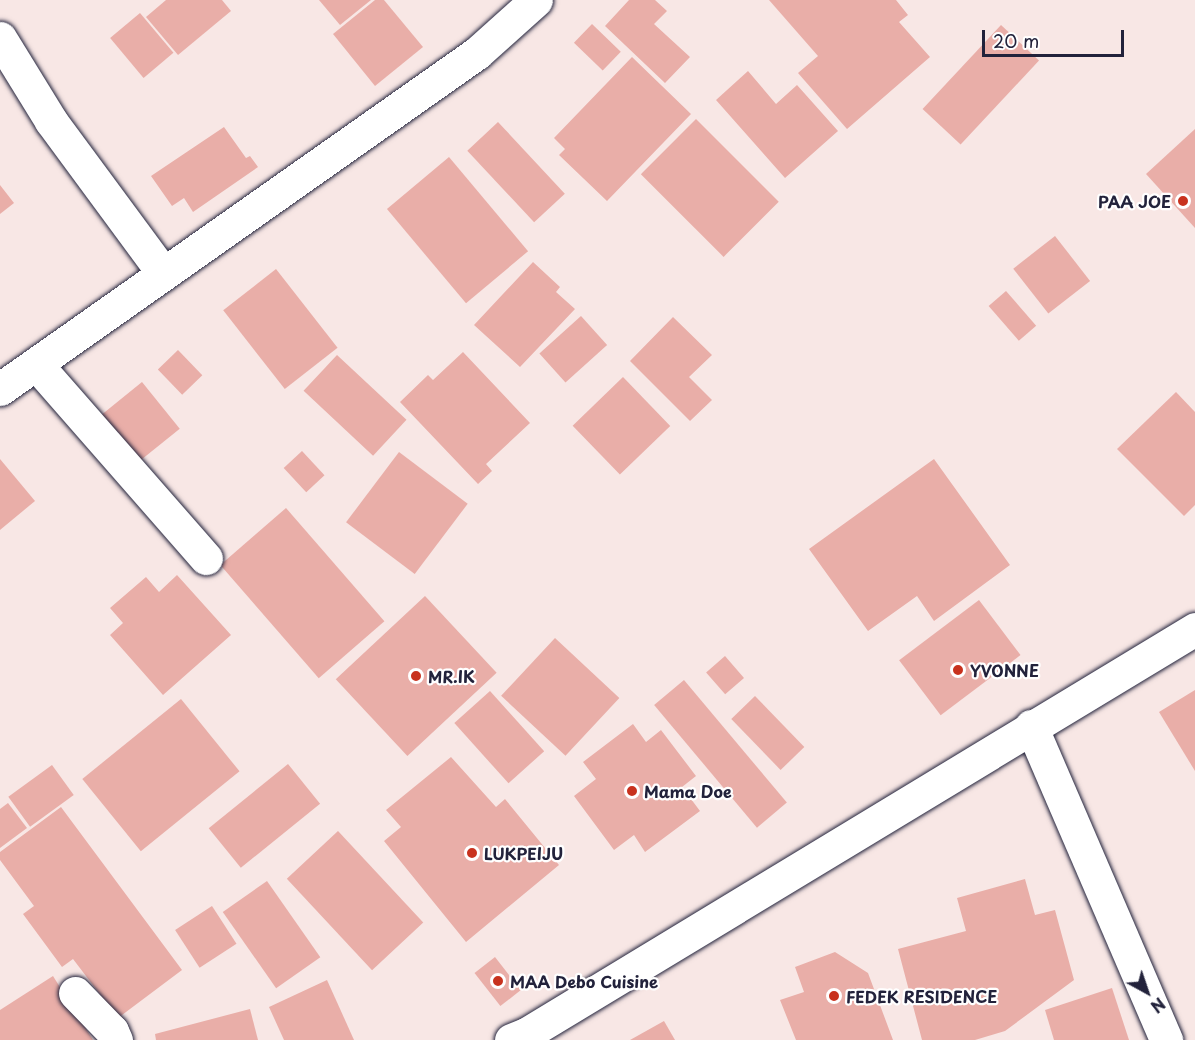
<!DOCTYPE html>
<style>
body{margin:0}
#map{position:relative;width:1195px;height:1040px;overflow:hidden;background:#f8e7e5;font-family:"Playpen Sans",sans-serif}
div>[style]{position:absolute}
.building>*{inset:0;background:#e9aea8;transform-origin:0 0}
.roads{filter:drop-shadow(0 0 2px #22223b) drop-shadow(0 0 2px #22223b)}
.minor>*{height:33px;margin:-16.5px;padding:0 16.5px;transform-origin:16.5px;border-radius:16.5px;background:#fff}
.dots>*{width:16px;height:16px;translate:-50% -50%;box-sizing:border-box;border:3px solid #fff;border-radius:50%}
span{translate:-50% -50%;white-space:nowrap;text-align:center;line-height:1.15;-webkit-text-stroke:4.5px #fff;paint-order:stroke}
.poi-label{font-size:16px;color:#22223b;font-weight:700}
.right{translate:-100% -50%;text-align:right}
.left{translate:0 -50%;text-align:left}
.north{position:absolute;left:1117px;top:962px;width:60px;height:60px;-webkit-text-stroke:4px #fff;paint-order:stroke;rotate:140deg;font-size:16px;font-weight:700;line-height:24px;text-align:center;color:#22223b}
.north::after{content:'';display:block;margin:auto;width:21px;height:27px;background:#22223b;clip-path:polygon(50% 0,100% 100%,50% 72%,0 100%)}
.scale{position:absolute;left:982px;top:30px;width:142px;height:27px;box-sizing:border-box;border:3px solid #22223b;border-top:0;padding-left:8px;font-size:18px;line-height:21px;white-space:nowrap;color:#22223b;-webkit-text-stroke:4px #fff;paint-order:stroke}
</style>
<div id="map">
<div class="building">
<i style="clip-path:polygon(166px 0,222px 0,231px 11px,178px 55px,146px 17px)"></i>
<i style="clip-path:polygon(319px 0,371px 0,340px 25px)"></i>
<i style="clip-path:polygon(375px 0,384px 0,423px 47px,375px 86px,333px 34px)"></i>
<i style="clip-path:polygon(629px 0,655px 0,667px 11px,654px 24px,690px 57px,665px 83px,605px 26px)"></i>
<i style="clip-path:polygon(769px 0,896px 0,908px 15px,899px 22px,930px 57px,847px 129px,798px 73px,818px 56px)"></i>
<i style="left:140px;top:13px;width:52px;height:39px;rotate:50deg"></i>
<i style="left:592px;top:24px;width:40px;height:26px;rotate:44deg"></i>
<i style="left:1001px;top:25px;width:52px;height:115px;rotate:43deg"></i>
<i style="clip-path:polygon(632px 57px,691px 114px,607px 201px,559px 155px,565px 149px,554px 138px)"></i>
<i style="clip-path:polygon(748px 71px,776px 104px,797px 85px,838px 131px,785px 178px,716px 100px)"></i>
<i style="left:696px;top:119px;width:117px;height:78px;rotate:45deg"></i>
<i style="left:498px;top:122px;width:98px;height:42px;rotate:47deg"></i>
<i style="clip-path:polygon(224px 127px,246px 158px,250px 156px,258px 167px,193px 212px,184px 198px,172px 206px,151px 176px)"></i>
<i style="clip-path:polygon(1195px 129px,1195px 228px,1146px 174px)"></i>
<i style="left:449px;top:157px;width:123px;height:81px;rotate:50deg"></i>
<i style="clip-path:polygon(0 185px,14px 203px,0 214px)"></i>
<i style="left:1055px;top:236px;width:57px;height:53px;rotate:52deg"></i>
<i style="clip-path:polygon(533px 262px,560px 287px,556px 292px,575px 309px,520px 367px,474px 325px)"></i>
<i style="left:276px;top:269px;width:100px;height:67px;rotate:52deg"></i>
<i style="left:1006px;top:291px;width:46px;height:23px;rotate:49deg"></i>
<i style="left:581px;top:316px;width:39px;height:56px;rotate:48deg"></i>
<i style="clip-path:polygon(673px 317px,712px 355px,689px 377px,712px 400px,690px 421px,630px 361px)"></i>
<i style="left:178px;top:350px;width:35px;height:28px;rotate:46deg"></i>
<i style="clip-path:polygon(463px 352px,530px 423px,486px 464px,492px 471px,478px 484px,400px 402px,428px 375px,433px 380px)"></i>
<i style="left:337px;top:355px;width:95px;height:49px;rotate:43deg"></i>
<i style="left:623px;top:377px;width:68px;height:70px;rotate:46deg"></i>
<i style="left:142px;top:382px;width:60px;height:56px;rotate:51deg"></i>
<i style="clip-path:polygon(1176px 392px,1195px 412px,1195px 505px,1184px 516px,1117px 449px)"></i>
<i style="left:302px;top:451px;width:33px;height:25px;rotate:47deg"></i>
<i style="left:399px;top:452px;width:86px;height:88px;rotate:37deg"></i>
<i style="clip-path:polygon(0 459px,35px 501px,0 530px)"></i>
<i style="clip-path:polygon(934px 459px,1010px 565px,934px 621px,917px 596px,868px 631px,809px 549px)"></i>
<i style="left:286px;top:508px;width:150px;height:87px;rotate:49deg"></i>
<i style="clip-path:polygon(177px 575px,231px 635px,163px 695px,110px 635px,123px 623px,110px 608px,146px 577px,159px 592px)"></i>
<i style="left:425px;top:596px;width:105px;height:122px;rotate:47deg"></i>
<i style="left:979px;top:600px;width:69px;height:100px;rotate:53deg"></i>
<i style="left:555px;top:638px;width:88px;height:79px;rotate:43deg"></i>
<i style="left:725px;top:656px;width:29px;height:25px;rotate:49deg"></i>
<i style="left:684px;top:680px;width:160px;height:39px;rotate:50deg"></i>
<i style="clip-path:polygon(1195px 690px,1195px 771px,1159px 712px)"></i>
<i style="left:490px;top:691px;width:81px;height:48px;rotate:48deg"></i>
<i style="left:755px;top:696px;width:71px;height:33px;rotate:46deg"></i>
<i style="left:181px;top:699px;width:93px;height:127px;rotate:51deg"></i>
<i style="clip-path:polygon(633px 724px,646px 742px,661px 730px,696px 776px,682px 787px,700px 811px,645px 852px,634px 835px,614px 850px,574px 796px,596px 779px,583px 762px)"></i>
<i style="clip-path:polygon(451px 757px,496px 807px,505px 799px,559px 865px,466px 942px,384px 841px,401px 827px,386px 810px)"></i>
<i style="left:288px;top:764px;width:51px;height:102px;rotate:51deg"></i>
<i style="left:52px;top:765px;width:37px;height:54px;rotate:54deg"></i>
<i style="clip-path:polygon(8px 803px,27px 828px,0 848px,0 809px)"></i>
<i style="clip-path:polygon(61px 807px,182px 970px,118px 1018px,73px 959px,62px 967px,23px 914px,34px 906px,0 860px,0 852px)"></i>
<i style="left:338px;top:831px;width:125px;height:70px;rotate:47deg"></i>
<i style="clip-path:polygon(1025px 879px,1035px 915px,1055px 910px,1074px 980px,1005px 1031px,975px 1040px,922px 1040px,898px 949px,966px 931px,957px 898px)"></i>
<i style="left:267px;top:881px;width:93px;height:54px;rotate:55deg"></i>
<i style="left:212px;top:906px;width:45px;height:44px;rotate:57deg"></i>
<i style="clip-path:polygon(835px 952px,868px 973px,893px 1040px,796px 1040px,780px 1000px,804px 992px,795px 967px)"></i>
<i style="left:495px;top:957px;width:42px;height:26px;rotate:52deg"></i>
<i style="clip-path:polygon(53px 976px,93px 1040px,0 1040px,0 1010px)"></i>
<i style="clip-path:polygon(327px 980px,354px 1040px,284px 1040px,269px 1007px)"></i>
<i style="clip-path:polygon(1112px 988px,1129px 1040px,1054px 1040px,1045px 1010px)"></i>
<i style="clip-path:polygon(250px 1009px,258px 1040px,156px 1040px,155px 1034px)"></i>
<i style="clip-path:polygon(664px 1021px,675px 1040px,630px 1040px)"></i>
</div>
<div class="roads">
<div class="minor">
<i style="left:0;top:38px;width:97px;rotate:58.4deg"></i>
<i style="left:51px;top:121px;width:189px;rotate:53.6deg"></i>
<i style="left:36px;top:364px;width:258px;rotate:48.8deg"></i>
<i style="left:0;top:389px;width:583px;rotate:-35.16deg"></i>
<i style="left:477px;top:53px;width:79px;rotate:-41.9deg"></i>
<i style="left:1031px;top:726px;width:342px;rotate:66.7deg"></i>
<i style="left:75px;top:993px;width:53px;rotate:45.8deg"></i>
<i style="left:112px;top:1031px;width:10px;rotate:66deg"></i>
<i style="left:511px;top:1040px;width:16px;rotate:-22deg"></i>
<i style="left:526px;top:1034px;width:782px;rotate:-31.19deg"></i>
</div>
</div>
<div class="dots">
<i style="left:1183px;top:201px;background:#c8321e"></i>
<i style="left:958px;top:670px;background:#c8321e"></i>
<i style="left:416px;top:676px;background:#c8321e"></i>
<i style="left:632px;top:791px;background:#c8321e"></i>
<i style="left:472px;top:853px;background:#c8321e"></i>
<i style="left:498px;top:981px;background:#c8321e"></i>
<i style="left:834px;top:996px;background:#c8321e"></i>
</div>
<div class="poi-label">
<span class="right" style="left:1171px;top:201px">PAA JOE</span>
<span class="left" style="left:970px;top:670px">YVONNE</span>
<span class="left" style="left:428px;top:676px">MR.IK</span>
<span class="left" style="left:644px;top:791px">Mama Doe</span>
<span class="left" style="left:484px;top:853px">LUKPEIJU</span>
<span class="left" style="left:510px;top:981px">MAA Debo Cuisine</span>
<span class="left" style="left:846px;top:996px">FEDEK RESIDENCE</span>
</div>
<div class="north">N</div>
<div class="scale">20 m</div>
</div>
